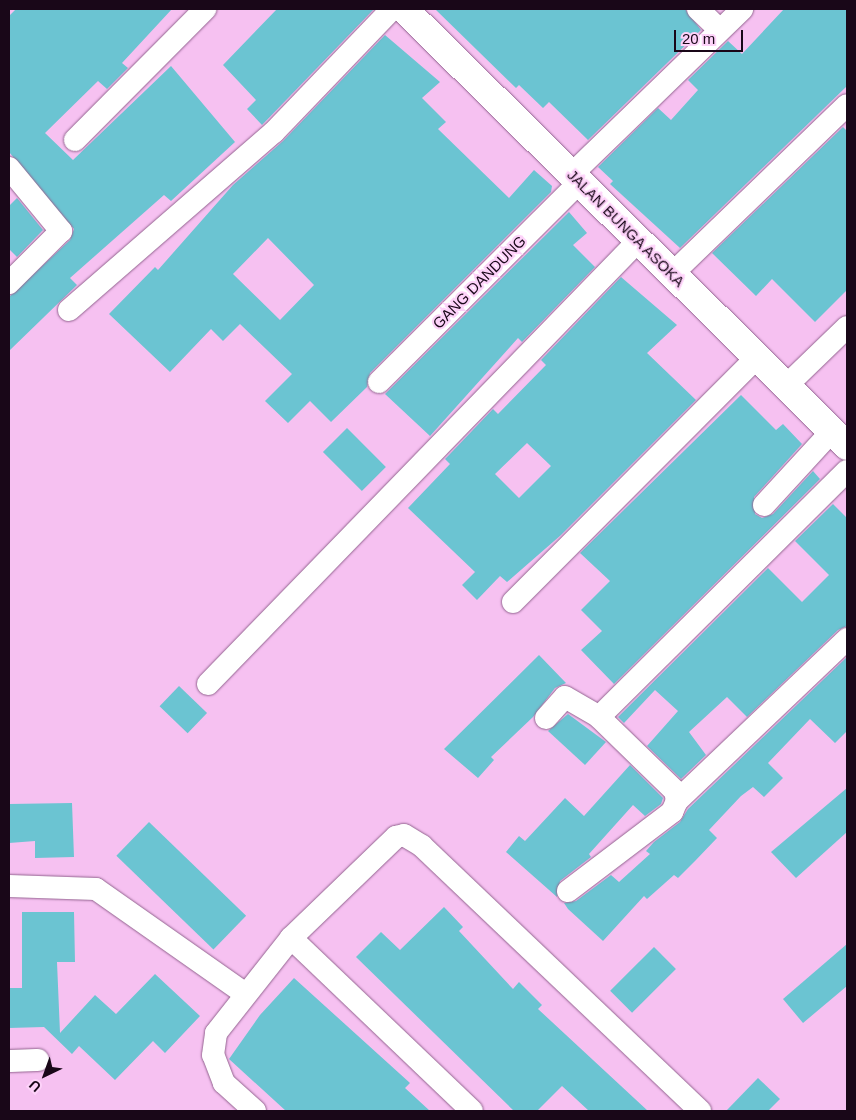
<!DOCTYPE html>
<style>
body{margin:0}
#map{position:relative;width:856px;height:1120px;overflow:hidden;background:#f6c1f1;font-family:Arial,sans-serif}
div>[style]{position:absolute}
.building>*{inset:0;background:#6bc4d2;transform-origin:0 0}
.roads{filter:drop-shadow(0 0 1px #936490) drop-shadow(0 0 1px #936490)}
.minor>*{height:22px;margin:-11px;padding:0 11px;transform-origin:11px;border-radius:11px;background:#fff}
.tertiary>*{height:28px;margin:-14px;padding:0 14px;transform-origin:14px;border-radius:14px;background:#fff}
span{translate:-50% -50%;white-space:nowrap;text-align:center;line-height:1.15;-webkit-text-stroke:4.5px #fdd2f9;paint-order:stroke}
.street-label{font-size:15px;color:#190718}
.frame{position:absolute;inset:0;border:10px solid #190718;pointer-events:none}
.north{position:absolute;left:20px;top:1050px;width:50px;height:50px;-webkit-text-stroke:4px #fdd2f9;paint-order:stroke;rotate:222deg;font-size:14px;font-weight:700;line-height:20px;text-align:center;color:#190718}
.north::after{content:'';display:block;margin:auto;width:18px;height:22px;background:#190718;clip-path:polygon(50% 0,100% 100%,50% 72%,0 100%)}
.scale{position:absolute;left:674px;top:30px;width:69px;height:22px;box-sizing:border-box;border:2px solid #190718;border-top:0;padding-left:6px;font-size:15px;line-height:18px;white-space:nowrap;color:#190718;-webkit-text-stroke:4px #fdd2f9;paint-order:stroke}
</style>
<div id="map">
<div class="building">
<i style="clip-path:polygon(16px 9px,172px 9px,122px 63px,128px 68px,107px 89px,98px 81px,45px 133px,73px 160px,171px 66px,235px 142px,171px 201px,164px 195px,70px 278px,77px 285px,9px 351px,9px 297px,70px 240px,74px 229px,9px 152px,9px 16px)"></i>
<i style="clip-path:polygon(277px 9px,374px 9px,262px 125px,247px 109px,256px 100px,223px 65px)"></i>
<i style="clip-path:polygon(435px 9px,685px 9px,701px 30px,588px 140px,549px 102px,543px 108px,519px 85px,516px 88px)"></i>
<i style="clip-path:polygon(784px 9px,847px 9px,847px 86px,680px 248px,610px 184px,613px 181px,598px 167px,658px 108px,671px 120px,698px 90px,688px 80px,728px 41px,742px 54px)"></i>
<i style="clip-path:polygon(evenodd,385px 35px,440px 82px,422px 98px,446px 122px,438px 129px,509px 198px,534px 170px,552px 186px,551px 192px,370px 373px,367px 387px,331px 422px,310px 401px,288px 423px,265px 401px,292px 374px,240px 324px,223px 341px,211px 329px,170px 372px,109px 314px,155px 267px,158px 270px,233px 185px,283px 141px,385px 35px,268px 238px,314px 285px,280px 320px,233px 274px,268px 238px)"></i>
<i style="clip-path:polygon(843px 127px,847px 131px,847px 290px,815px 322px,772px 279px,756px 296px,712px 253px)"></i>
<i style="clip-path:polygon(17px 198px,43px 230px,17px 257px,9px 249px,9px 206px)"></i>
<i style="clip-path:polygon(569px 212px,587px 233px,573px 245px,595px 267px,522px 342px,518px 338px,430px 436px,385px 394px)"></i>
<i style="clip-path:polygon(evenodd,621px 277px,677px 325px,647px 353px,696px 400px,561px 535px,507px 582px,500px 576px,477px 600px,462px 585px,475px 572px,408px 508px,450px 464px,445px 459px,449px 455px,493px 409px,498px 414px,546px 365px,541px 360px,621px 277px,527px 443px,551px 466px,519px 498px,495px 474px,527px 443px)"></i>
<i style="clip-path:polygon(741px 395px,776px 430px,783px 424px,802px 444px,754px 497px,755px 514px,762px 518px,773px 514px,813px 471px,820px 479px,614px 684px,581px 650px,602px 631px,581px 610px,610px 581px,580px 553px)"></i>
<i style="left:347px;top:428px;width:55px;height:34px;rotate:45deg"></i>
<i style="clip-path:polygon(833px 504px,847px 518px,847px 626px,838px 630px,747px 717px,727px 697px,689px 732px,706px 755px,681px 779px,647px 746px,678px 711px,655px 690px,624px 723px,618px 717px,768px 568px,802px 602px,829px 575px,795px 541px)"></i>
<i style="clip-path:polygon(539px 655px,566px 683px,555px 688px,533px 717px,491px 757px,494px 760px,478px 778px,444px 749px)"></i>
<i style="clip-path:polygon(847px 657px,847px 731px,835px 743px,810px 719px,768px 763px,783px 778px,764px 797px,753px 787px,741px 796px,709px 830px,717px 838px,695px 861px,678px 878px,674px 875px,647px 899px,644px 896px,603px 941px,568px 909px,564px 903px,576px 901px,611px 875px,619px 882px,650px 854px,646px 851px,654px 842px,680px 822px,688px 809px)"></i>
<i style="left:179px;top:686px;width:39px;height:28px;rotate:44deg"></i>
<i style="clip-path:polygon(568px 714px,606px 742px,585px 765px,548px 731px)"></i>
<i style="clip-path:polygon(630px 765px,663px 798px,661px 804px,645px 816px,633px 805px,589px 854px,591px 857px,560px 881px,557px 897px,506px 852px,519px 836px,525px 841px,565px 798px,584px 816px)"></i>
<i style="clip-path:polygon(847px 788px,847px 832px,796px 878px,771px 852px)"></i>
<i style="clip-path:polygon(72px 803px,74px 857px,35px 858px,35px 841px,9px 843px,9px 804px)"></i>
<i style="left:149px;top:822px;width:135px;height:47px;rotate:44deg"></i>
<i style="clip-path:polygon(444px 907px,463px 927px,459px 931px,513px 989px,519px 982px,542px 1005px,538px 1009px,648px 1111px,589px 1111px,562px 1086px,537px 1111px,514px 1111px,356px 957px,381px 932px,400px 950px)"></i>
<i style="clip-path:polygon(22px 912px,74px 912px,75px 962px,57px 962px,60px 1033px,95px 995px,116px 1014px,155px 974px,200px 1016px,165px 1053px,153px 1041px,115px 1080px,79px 1046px,72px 1054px,44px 1027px,9px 1028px,9px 988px,22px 988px)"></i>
<i style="clip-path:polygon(847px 944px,847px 986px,803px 1023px,783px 999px)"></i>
<i style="left:654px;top:947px;width:31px;height:62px;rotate:45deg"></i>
<i style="clip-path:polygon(294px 978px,410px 1083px,405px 1088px,430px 1111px,286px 1111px,229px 1059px,260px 1015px)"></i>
<i style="clip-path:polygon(758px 1078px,780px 1099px,768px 1111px,726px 1111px)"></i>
</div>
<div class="roads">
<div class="minor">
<i style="left:698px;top:9px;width:30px;rotate:44deg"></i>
<i style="left:75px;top:140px;width:185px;rotate:-45.2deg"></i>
<i style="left:9px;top:168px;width:82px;rotate:50.5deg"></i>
<i style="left:61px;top:231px;width:74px;rotate:135deg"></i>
<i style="left:572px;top:174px;width:237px;rotate:-44.1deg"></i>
<i style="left:672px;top:274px;width:243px;rotate:-44deg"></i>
<i style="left:69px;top:310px;width:271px;rotate:-41deg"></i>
<i style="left:274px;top:132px;width:170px;rotate:-46.2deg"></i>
<i style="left:379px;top:382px;width:284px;rotate:-44.9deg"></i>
<i style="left:786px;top:386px;width:85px;rotate:-44deg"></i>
<i style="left:764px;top:505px;width:100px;rotate:-47.4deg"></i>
<i style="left:513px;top:602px;width:346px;rotate:-45.1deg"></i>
<i style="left:208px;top:684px;width:619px;rotate:-45.85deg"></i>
<i style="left:546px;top:718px;width:28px;rotate:-48deg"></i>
<i style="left:565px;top:697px;width:39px;rotate:30deg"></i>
<i style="left:677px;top:801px;width:235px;rotate:-43.6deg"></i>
<i style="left:9px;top:886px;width:87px;rotate:2deg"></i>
<i style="left:96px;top:889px;width:181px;rotate:35.1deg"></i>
<i style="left:568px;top:891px;width:131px;rotate:-37.2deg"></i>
<i style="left:672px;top:812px;width:12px;rotate:-66deg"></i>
<i style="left:677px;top:801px;width:10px;rotate:-101deg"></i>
<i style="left:675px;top:791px;width:106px;rotate:-135.8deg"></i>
<i style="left:599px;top:717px;width:349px;rotate:-44.8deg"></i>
<i style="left:291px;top:938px;width:250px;rotate:43.7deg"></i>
<i style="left:9px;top:1061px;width:29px;rotate:-2deg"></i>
<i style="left:255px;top:1111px;width:42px;rotate:-137.9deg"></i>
<i style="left:224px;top:1083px;width:30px;rotate:-111deg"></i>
<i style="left:213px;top:1055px;width:22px;rotate:-82deg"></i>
<i style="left:216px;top:1033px;width:121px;rotate:-51.7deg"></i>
<i style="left:291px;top:938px;width:146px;rotate:-43.9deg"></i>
<i style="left:396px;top:837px;width:8px;rotate:-14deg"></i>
<i style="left:404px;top:835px;width:21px;rotate:31deg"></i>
<i style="left:422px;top:846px;width:384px;rotate:43.6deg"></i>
</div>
<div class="tertiary">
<i style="left:404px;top:9px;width:622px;rotate:44.61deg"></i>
</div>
</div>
<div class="street-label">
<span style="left:626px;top:228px;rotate:45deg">JALAN BUNGA ASOKA</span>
<span style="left:479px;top:282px;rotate:-45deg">GANG DANDUNG</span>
</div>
<div class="frame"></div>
<div class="north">U</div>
<div class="scale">20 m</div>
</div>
